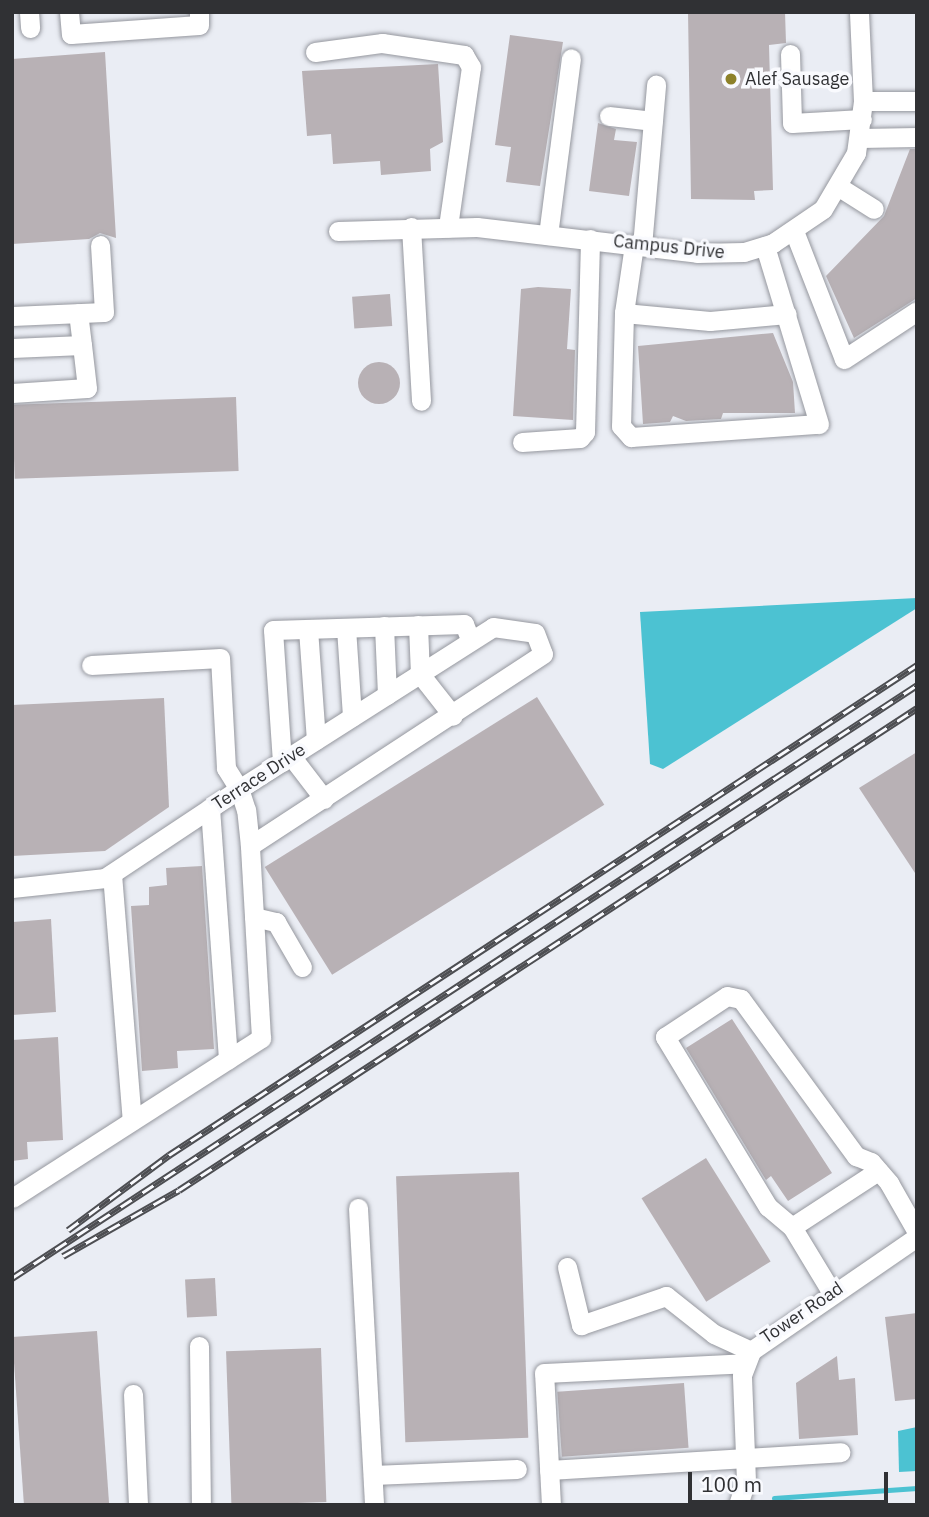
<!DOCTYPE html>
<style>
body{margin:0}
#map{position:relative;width:929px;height:1517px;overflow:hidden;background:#eaedf4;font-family:"IBM Plex Sans",sans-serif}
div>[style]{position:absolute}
.water>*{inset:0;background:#4cc2d2}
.stream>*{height:4.5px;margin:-2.25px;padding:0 2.25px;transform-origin:2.25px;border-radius:2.25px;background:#4cc2d2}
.building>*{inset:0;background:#b8b1b5;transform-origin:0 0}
.round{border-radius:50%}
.roads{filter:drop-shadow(0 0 2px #95979e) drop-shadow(0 0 2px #95979e)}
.minor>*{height:19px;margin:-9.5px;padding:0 9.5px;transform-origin:9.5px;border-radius:9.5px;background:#fff}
.rail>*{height:7px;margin-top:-3.5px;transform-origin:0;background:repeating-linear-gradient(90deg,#f9fafe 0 13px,#4d4e52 0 26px);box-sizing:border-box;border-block:2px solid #4d4e52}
.dots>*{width:19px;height:19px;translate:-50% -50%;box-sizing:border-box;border:4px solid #f9fafe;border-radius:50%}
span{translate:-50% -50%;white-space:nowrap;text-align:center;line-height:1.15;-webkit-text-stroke:7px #f9fafe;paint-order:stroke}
.poi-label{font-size:18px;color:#303134}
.left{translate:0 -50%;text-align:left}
.street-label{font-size:18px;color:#303134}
.frame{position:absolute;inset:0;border:14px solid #303134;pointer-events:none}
.scale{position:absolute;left:688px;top:1472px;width:200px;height:32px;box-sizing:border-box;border:4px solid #303134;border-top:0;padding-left:9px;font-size:21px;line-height:24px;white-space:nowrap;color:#303134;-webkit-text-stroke:5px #f9fafe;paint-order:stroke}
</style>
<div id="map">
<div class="water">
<i style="clip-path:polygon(917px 598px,917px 608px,663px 769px,650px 764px,640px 612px)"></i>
<i style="clip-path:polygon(917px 1427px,917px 1471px,899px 1472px,898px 1431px)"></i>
</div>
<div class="stream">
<i style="left:774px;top:1498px;width:143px;rotate:-4deg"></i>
</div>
<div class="building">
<i style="clip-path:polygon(688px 12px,785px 12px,786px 43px,769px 45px,773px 190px,754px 191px,755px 200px,691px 199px)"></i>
<i style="clip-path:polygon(510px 35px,563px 42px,540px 186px,506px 182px,511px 147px,495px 145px)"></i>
<i style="clip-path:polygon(105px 52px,116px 238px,100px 233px,89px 239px,12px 244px,12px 59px)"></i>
<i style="clip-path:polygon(438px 64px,443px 142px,430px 149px,431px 171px,381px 175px,380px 161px,333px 164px,331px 134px,307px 136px,302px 71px)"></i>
<i style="clip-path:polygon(598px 123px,616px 129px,614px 140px,637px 142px,629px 196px,589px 191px)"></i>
<i style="clip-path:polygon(910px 149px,917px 149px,917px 298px,854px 338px,826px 276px,884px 216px)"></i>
<i style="clip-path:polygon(538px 287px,571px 289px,567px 349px,575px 350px,573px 420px,513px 416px,521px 289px)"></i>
<i style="left:390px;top:294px;width:32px;height:38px;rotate:86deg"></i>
<i style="clip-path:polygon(773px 333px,793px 382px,795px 413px,723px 413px,721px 419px,686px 421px,673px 416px,670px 422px,643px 424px,638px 346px)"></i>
<i class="round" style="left:358px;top:362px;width:42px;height:42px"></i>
<i style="left:236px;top:397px;width:74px;height:224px;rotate:88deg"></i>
<i style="left:537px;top:697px;width:127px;height:321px;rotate:58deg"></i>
<i style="clip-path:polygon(164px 698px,169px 807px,105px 851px,12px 856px,12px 705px)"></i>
<i style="clip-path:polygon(917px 752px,917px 876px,859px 788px)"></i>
<i style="clip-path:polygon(202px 866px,214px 1049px,177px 1051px,178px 1068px,142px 1071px,131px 906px,149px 905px,149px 887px,167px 885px,166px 868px)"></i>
<i style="clip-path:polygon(51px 919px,56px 1012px,12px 1015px,13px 922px)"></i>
<i style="clip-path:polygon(732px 1019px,832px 1173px,788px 1201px,771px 1176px,766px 1180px,686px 1048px)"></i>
<i style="clip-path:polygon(58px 1037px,63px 1140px,27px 1142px,28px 1159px,12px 1161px,12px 1040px)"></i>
<i style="left:706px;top:1158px;width:122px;height:76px;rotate:58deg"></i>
<i style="left:519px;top:1172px;width:266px;height:123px;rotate:88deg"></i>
<i style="left:215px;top:1278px;width:38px;height:30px;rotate:87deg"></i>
<i style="clip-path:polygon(917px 1313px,917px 1399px,895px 1401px,885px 1317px)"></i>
<i style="left:97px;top:1331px;width:174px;height:85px;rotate:86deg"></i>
<i style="left:321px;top:1348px;width:154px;height:95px;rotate:88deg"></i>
<i style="clip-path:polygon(837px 1356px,839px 1380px,855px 1378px,858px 1435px,799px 1439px,796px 1383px)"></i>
<i style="left:684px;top:1383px;width:65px;height:127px;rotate:86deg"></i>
</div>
<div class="roads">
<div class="minor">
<i style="left:29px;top:12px;width:16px;rotate:86deg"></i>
<i style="left:69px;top:12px;width:22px;rotate:85deg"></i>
<i style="left:71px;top:34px;width:128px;rotate:-4deg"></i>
<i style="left:199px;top:25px;width:13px;rotate:-90deg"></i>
<i style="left:315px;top:52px;width:68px;rotate:-7.7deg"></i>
<i style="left:382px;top:43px;width:83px;rotate:8.3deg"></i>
<i style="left:464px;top:55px;width:14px;rotate:60deg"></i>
<i style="left:471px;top:67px;width:162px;rotate:98.2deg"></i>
<i style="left:790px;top:54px;width:69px;rotate:88.3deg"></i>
<i style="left:792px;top:123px;width:70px;rotate:-3.3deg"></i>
<i style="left:863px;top:101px;width:54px"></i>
<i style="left:609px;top:116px;width:44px;rotate:6.5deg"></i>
<i style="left:860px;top:138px;width:57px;rotate:-1deg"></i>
<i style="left:839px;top:187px;width:41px;rotate:32.2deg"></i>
<i style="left:411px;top:227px;width:174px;rotate:86.7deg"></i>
<i style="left:338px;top:231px;width:139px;rotate:-1.6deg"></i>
<i style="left:477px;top:227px;width:222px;rotate:6.7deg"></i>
<i style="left:697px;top:253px;width:47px;rotate:-1.2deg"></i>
<i style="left:744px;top:252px;width:30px;rotate:-17deg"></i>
<i style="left:773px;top:243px;width:60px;rotate:-34.2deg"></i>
<i style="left:823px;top:209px;width:65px;rotate:-59.5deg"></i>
<i style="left:856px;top:153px;width:52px;rotate:-82.3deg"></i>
<i style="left:863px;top:101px;width:89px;rotate:-92.6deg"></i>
<i style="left:794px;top:231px;width:137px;rotate:68.7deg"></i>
<i style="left:844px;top:359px;width:87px;rotate:-33.3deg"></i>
<i style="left:548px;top:235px;width:178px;rotate:-82.6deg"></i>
<i style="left:634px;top:245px;width:69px;rotate:98.4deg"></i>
<i style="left:624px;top:313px;width:113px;rotate:91.5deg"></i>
<i style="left:621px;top:426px;width:15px;rotate:48deg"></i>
<i style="left:631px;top:437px;width:188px;rotate:-4deg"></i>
<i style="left:819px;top:424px;width:186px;rotate:-106.9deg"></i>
<i style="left:642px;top:246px;width:162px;rotate:-85deg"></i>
<i style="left:624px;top:313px;width:86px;rotate:5.3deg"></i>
<i style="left:710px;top:321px;width:77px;rotate:-5.2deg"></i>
<i style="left:12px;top:316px;width:92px;rotate:-2.5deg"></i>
<i style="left:104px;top:312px;width:67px;rotate:-93.4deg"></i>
<i style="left:12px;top:348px;width:70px;rotate:-2.5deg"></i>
<i style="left:82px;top:345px;width:32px;rotate:-97deg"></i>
<i style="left:12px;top:393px;width:75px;rotate:-3.8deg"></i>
<i style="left:87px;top:388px;width:43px;rotate:-96.6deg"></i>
<i style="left:522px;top:442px;width:58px;rotate:-3.9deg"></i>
<i style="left:580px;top:438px;width:8px;rotate:-50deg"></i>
<i style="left:585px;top:432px;width:193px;rotate:-88.5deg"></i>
<i style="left:418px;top:625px;width:49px;rotate:87.7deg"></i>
<i style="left:420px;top:674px;width:53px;rotate:51.8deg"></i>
<i style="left:384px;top:626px;width:69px;rotate:87.5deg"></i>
<i style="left:346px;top:628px;width:89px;rotate:86.1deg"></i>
<i style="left:308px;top:629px;width:111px;rotate:85.9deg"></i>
<i style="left:291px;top:756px;width:54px;rotate:52.5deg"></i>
<i style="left:282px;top:762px;width:132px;rotate:-93.9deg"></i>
<i style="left:273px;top:630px;width:191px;rotate:-1.8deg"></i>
<i style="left:464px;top:624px;width:18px;rotate:68deg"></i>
<i style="left:210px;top:808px;width:252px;rotate:85.9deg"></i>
<i style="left:112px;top:874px;width:247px;rotate:85.4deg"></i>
<i style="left:12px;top:888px;width:94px;rotate:-6.1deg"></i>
<i style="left:105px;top:878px;width:161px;rotate:-33.6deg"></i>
<i style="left:239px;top:789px;width:301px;rotate:-32.5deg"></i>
<i style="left:493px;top:627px;width:42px;rotate:8.1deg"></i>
<i style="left:535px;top:633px;width:22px;rotate:69deg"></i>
<i style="left:543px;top:654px;width:350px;rotate:146.8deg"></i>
<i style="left:250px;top:846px;width:36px;rotate:-96deg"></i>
<i style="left:246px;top:810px;width:22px;rotate:-108deg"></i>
<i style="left:239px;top:789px;width:25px;rotate:-122deg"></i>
<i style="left:226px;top:768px;width:110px;rotate:-93.1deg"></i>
<i style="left:220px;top:658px;width:129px;rotate:176.9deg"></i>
<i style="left:254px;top:917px;width:23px;rotate:13deg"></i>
<i style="left:276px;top:922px;width:52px;rotate:60deg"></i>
<i style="left:12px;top:1198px;width:296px;rotate:-32.7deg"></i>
<i style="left:261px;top:1038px;width:192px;rotate:-93.3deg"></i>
<i style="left:358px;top:1208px;width:297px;rotate:86.9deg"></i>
<i style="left:792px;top:1227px;width:103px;rotate:-33.1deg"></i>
<i style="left:567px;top:1267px;width:60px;rotate:76.4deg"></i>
<i style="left:581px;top:1325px;width:90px;rotate:-18.8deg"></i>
<i style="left:666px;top:1296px;width:61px;rotate:38.4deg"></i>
<i style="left:714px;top:1334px;width:41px;rotate:24.7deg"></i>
<i style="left:832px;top:1293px;width:77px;rotate:-121.2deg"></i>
<i style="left:792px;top:1227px;width:31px;rotate:-140deg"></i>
<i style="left:768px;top:1207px;width:199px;rotate:-121.2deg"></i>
<i style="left:665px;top:1037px;width:74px;rotate:-33.5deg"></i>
<i style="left:727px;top:996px;width:14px;rotate:12deg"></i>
<i style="left:741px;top:999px;width:195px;rotate:53.8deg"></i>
<i style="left:856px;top:1156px;width:16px;rotate:22deg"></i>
<i style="left:871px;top:1162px;width:28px;rotate:49deg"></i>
<i style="left:889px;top:1183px;width:56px;rotate:60.3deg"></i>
<i style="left:199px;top:1346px;width:159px;rotate:89.3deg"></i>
<i style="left:133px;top:1394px;width:111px;rotate:87.4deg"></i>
<i style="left:549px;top:1470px;width:292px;rotate:-3.5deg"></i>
<i style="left:373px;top:1475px;width:144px;rotate:-2.4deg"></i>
<i style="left:551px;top:1505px;width:132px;rotate:-93deg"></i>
<i style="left:544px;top:1373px;width:201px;rotate:-2.8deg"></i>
<i style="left:738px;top:1505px;width:25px;rotate:-72deg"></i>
<i style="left:746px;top:1481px;width:106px;rotate:-92.2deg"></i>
<i style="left:742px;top:1375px;width:26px;rotate:-69deg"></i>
<i style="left:751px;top:1351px;width:201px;rotate:-34.5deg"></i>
</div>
</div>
<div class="rail">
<i style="left:68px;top:1230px;width:126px;rotate:-36.6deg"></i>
<i style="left:169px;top:1155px;width:894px;rotate:-33.23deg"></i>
<i style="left:63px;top:1256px;width:133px;rotate:-29.6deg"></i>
<i style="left:179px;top:1190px;width:881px;rotate:-33.15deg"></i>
<i style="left:12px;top:1278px;width:1082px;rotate:-33.23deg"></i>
</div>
<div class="dots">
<i style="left:731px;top:79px;background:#8d8129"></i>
</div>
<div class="poi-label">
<span class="left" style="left:745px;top:79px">Alef Sausage</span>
</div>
<div class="street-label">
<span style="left:669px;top:247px;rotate:6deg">Campus Drive</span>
<span style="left:259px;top:777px;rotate:-33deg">Terrace Drive</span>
<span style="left:802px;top:1313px;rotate:-34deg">Tower Road</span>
</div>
<div class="frame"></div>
<div class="scale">100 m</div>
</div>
